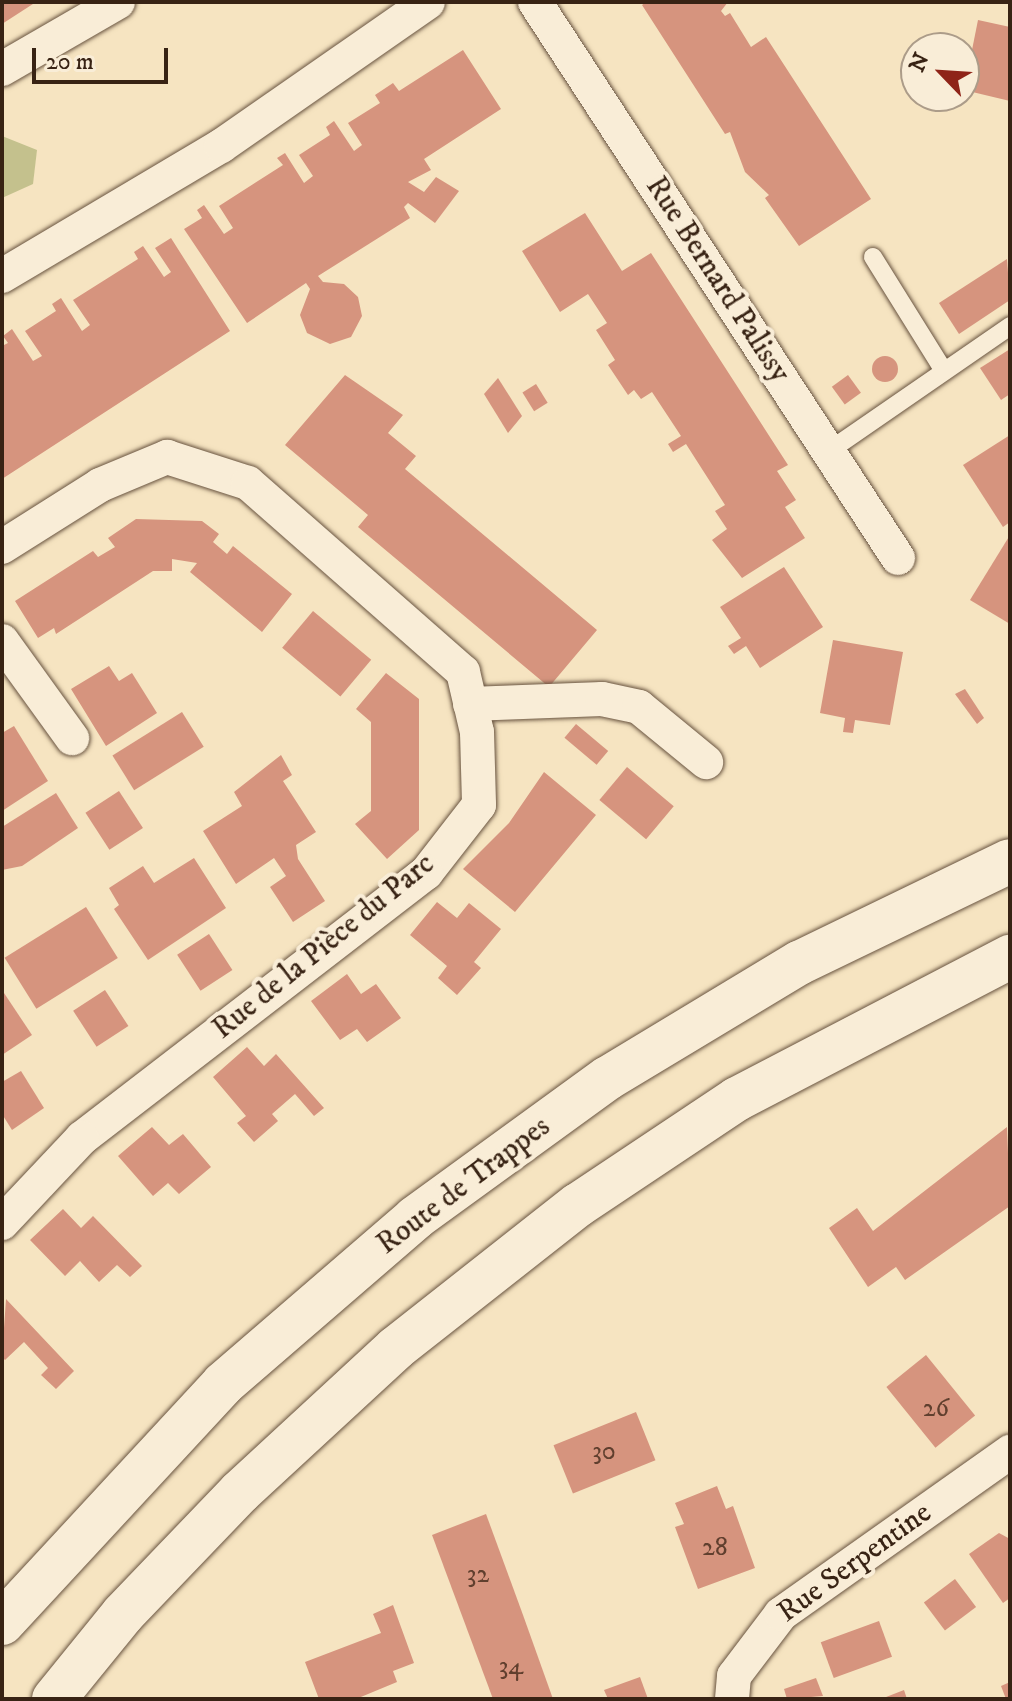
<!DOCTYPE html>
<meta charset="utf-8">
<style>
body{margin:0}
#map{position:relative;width:1012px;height:1701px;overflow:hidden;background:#f6e4c1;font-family:"IM FELL DW Pica",serif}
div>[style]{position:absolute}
.green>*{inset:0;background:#c4c18d}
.building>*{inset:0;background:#d6947e;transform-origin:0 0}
.round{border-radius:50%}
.roads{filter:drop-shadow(0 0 2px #68533f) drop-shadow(0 0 2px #68533f)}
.lane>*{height:18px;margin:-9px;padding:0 9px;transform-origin:9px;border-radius:9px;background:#f9edd7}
.street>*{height:34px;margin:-17px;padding:0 17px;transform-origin:17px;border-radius:17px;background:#f9edd7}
.secondary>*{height:44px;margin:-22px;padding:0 22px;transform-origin:22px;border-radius:22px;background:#f9edd7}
span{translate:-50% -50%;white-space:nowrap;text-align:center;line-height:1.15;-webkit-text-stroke:8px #f9edd7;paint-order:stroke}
.number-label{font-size:26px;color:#603f2e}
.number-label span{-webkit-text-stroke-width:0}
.street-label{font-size:30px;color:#382314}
.frame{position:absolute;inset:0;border:4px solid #382314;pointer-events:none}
.north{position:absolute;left:900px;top:32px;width:80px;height:80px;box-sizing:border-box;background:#f9edd7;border:2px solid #ac9c89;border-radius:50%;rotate:295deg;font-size:22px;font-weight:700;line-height:32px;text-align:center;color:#382314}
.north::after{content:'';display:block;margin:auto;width:28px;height:36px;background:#8f2418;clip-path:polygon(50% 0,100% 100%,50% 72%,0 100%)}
.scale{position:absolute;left:32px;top:48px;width:136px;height:36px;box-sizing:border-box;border:4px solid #382314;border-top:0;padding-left:10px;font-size:24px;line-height:28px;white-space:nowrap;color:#382314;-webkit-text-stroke:6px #f9edd7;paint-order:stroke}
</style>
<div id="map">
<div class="green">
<i style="clip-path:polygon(2px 136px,37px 150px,33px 184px,2px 198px)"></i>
</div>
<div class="building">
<i style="clip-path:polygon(2px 2px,36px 2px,2px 24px)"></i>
<i style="clip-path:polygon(646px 2px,728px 2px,721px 11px,725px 16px,730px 13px,751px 47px,766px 37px,871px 199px,799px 246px,765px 198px,769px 195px,745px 172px,730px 132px,725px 134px,642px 5px)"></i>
<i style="clip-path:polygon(978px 20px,1010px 27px,1010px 101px,964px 90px)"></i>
<i style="clip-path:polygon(463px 50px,501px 109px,424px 159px,431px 170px,408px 182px,424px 192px,436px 177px,459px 191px,435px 223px,408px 203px,404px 207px,410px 218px,318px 276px,323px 282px,344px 284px,358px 297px,362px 316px,351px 337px,330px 344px,307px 333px,300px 315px,310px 289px,306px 283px,247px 323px,184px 229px,202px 218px,197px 210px,204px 205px,224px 234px,233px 228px,219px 206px,283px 165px,277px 158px,285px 153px,304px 183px,313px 176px,299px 155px,330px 135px,326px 127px,334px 121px,354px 151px,362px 145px,348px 123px,380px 103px,375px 95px,393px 83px,399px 91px)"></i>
<i style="clip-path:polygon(585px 213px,622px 271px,651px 253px,788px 465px,777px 471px,796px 500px,785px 507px,805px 538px,742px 578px,712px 540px,727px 529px,715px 511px,725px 505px,686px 444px,673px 452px,668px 444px,681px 436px,652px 392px,641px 399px,634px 390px,628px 395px,608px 365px,615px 360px,596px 330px,607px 323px,588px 294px,560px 312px,522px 251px)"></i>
<i style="clip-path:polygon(171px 238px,230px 331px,2px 479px,2px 346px,8px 343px,3px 336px,12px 329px,33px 361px,42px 356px,25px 331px,56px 311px,52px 304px,61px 298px,82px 331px,90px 325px,73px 300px,138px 259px,134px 252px,143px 246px,164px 277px,171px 272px,155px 248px)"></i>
<i style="clip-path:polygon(1007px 259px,1010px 300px,959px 334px,939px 303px)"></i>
<i style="clip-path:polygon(1010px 349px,1010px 394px,1001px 400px,980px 368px)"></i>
<i class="round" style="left:872px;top:356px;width:26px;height:26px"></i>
<i style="clip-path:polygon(345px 375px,403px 415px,388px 433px,416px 456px,405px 469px,597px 630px,549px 687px,358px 527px,368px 515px,285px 445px)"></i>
<i style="left:848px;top:375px;width:22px;height:20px;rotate:54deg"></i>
<i style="clip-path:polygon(498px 378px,522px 416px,508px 433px,484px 394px)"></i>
<i style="left:536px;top:384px;width:22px;height:16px;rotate:58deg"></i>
<i style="clip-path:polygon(1010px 435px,1010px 522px,1003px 527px,963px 465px)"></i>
<i style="clip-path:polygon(136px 519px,202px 521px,219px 534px,213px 542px,227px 554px,233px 546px,292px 594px,262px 632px,190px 572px,197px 563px,172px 559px,172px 571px,153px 571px,56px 634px,54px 628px,38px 638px,15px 601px,93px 551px,98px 557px,115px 547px,108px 538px)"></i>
<i style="clip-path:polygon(1010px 535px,1010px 624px,970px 600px)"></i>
<i style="clip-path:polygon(784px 567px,823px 627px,760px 668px,746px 646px,734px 654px,728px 646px,741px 638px,720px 607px)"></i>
<i style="left:313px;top:611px;width:76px;height:48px;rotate:40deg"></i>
<i style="clip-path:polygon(833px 640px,903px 652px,890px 725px,855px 720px,853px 733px,843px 732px,845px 718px,820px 713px)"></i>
<i style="clip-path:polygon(109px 666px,119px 681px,132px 673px,157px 713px,106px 746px,71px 689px)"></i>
<i style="clip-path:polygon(386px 673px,419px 699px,419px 830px,387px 859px,355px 824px,371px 811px,371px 722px,356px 709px)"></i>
<i style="clip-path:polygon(965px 689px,984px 718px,977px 724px,955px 694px)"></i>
<i style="left:182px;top:712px;width:41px;height:82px;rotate:58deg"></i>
<i style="left:576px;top:724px;width:42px;height:18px;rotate:40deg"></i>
<i style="clip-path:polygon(14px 726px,48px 781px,2px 811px,2px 733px)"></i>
<i style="clip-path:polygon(281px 755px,292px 775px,283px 781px,316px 832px,296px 845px,298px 859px,325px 901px,293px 922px,270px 887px,286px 876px,274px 858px,236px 884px,203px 831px,242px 806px,234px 792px)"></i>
<i style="left:627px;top:767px;width:61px;height:43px;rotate:40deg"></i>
<i style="clip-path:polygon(544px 772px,596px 815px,515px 912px,463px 869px,509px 823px)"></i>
<i style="left:119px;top:791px;width:44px;height:40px;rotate:57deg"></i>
<i style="clip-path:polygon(56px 793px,78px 828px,22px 866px,2px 870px,2px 827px)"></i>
<i style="clip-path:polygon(194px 858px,226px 908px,148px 960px,114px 909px,119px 905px,109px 888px,143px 866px,154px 883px)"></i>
<i style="clip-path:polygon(437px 902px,457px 918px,469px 903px,501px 929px,474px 962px,481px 968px,457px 995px,438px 978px,447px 966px,410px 935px)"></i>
<i style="left:86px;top:907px;width:60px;height:96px;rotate:58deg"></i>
<i style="left:209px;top:934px;width:43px;height:38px;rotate:57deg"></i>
<i style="clip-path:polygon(347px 974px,361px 994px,376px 984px,401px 1018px,367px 1042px,357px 1029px,340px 1040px,311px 1001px)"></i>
<i style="clip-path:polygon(2px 990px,32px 1035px,2px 1055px)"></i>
<i style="left:105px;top:990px;width:43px;height:38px;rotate:57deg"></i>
<i style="clip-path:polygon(247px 1047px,264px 1066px,276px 1054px,324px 1108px,314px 1116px,295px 1094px,272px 1114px,278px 1121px,254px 1142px,237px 1123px,246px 1116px,213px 1077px)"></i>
<i style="clip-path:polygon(21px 1071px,44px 1108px,12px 1130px,2px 1114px,2px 1082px)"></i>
<i style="clip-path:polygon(152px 1127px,169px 1145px,183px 1134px,211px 1167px,179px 1194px,168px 1183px,153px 1196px,118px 1156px)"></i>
<i style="clip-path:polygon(1007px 1127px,1010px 1206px,905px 1280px,896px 1267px,868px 1287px,829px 1228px,857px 1208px,873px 1231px)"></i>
<i style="clip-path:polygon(63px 1209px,81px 1228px,93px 1216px,142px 1266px,130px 1277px,117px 1265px,99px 1282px,80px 1261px,65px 1276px,30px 1240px)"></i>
<i style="clip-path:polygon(6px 1299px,74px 1371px,56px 1389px,41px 1375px,48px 1368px,24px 1342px,5px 1360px,2px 1357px)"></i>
<i style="left:926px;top:1355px;width:78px;height:51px;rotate:51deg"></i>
<i style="left:636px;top:1412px;width:52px;height:89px;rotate:68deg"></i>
<i style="clip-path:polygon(717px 1486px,726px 1509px,733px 1506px,755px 1568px,698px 1589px,675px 1527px,684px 1524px,675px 1503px)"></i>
<i style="clip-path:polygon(486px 1514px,523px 1615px,553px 1699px,493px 1699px,432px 1535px)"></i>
<i style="clip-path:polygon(999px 1533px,1010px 1539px,1010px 1598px,1003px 1603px,969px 1554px)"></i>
<i style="left:955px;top:1579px;width:35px;height:39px;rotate:53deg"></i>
<i style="clip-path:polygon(393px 1605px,414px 1663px,393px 1671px,397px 1682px,356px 1699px,319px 1699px,305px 1662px,381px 1633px,373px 1614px)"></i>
<i style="left:879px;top:1621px;width:38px;height:62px;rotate:70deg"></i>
<i style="clip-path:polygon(640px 1677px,648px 1699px,608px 1699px,604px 1690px)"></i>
<i style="clip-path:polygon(816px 1678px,823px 1696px,787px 1699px,784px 1689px)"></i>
<i style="clip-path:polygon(1010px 1682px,1010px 1699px,1006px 1699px,1001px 1686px)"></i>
<i style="clip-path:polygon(904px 1690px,907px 1699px,881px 1699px)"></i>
</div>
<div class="roads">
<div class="lane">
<i style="left:873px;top:257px;width:134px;rotate:58.1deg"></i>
<i style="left:829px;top:451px;width:220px;rotate:-34.6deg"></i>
</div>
<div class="street">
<i style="left:535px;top:2px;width:664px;rotate:56.86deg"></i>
<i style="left:2px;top:69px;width:134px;rotate:-30deg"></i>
<i style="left:2px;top:276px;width:255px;rotate:-30.7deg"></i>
<i style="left:221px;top:146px;width:252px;rotate:-34.8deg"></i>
<i style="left:2px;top:547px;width:116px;rotate:-32.3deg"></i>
<i style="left:100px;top:485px;width:73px;rotate:-22.7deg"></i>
<i style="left:167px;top:457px;width:85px;rotate:17.8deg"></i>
<i style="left:248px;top:483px;width:286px;rotate:41.3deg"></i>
<i style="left:463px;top:672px;width:62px;rotate:76.9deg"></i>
<i style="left:477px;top:732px;width:73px;rotate:88.4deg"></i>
<i style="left:479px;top:805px;width:86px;rotate:127.9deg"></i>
<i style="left:426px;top:873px;width:434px;rotate:142.4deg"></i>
<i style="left:82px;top:1138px;width:117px;rotate:133.3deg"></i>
<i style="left:2px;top:641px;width:120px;rotate:54.2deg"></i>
<i style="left:470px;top:704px;width:132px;rotate:-2.2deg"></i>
<i style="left:602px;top:699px;width:38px;rotate:12deg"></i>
<i style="left:639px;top:707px;width:87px;rotate:39.4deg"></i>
<i style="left:732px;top:1699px;width:23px;rotate:-85deg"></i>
<i style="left:734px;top:1676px;width:78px;rotate:-52.8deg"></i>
<i style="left:781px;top:1614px;width:281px;rotate:-35.3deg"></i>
</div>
<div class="secondary">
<i style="left:2px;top:1623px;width:326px;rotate:-47.2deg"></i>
<i style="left:223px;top:1384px;width:254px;rotate:-40.8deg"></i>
<i style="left:415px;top:1218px;width:238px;rotate:-36deg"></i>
<i style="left:608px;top:1078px;width:223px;rotate:-31.1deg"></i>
<i style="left:799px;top:963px;width:234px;rotate:-25.8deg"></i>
<i style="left:54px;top:1699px;width:109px;rotate:-50.9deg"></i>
<i style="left:123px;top:1614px;width:169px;rotate:-46.2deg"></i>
<i style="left:240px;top:1492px;width:212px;rotate:-42.7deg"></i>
<i style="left:396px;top:1348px;width:231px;rotate:-38.2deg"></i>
<i style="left:578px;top:1205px;width:191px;rotate:-33.7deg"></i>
<i style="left:737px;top:1099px;width:308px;rotate:-27.5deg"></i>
</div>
</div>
<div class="number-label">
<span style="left:936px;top:1409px">26</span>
<span style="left:604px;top:1452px">30</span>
<span style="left:715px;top:1548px">28</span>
<span style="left:478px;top:1575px">32</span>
<span style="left:511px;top:1667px">34</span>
</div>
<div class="street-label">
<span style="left:717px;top:280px;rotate:57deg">Rue Bernard Palissy</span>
<span style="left:324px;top:947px;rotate:-39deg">Rue de la Pièce du Parc</span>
<span style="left:464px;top:1186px;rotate:-37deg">Route de Trappes</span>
<span style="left:855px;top:1563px;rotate:-36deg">Rue Serpentine</span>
</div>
<div class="frame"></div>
<div class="north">N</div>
<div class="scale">20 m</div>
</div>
